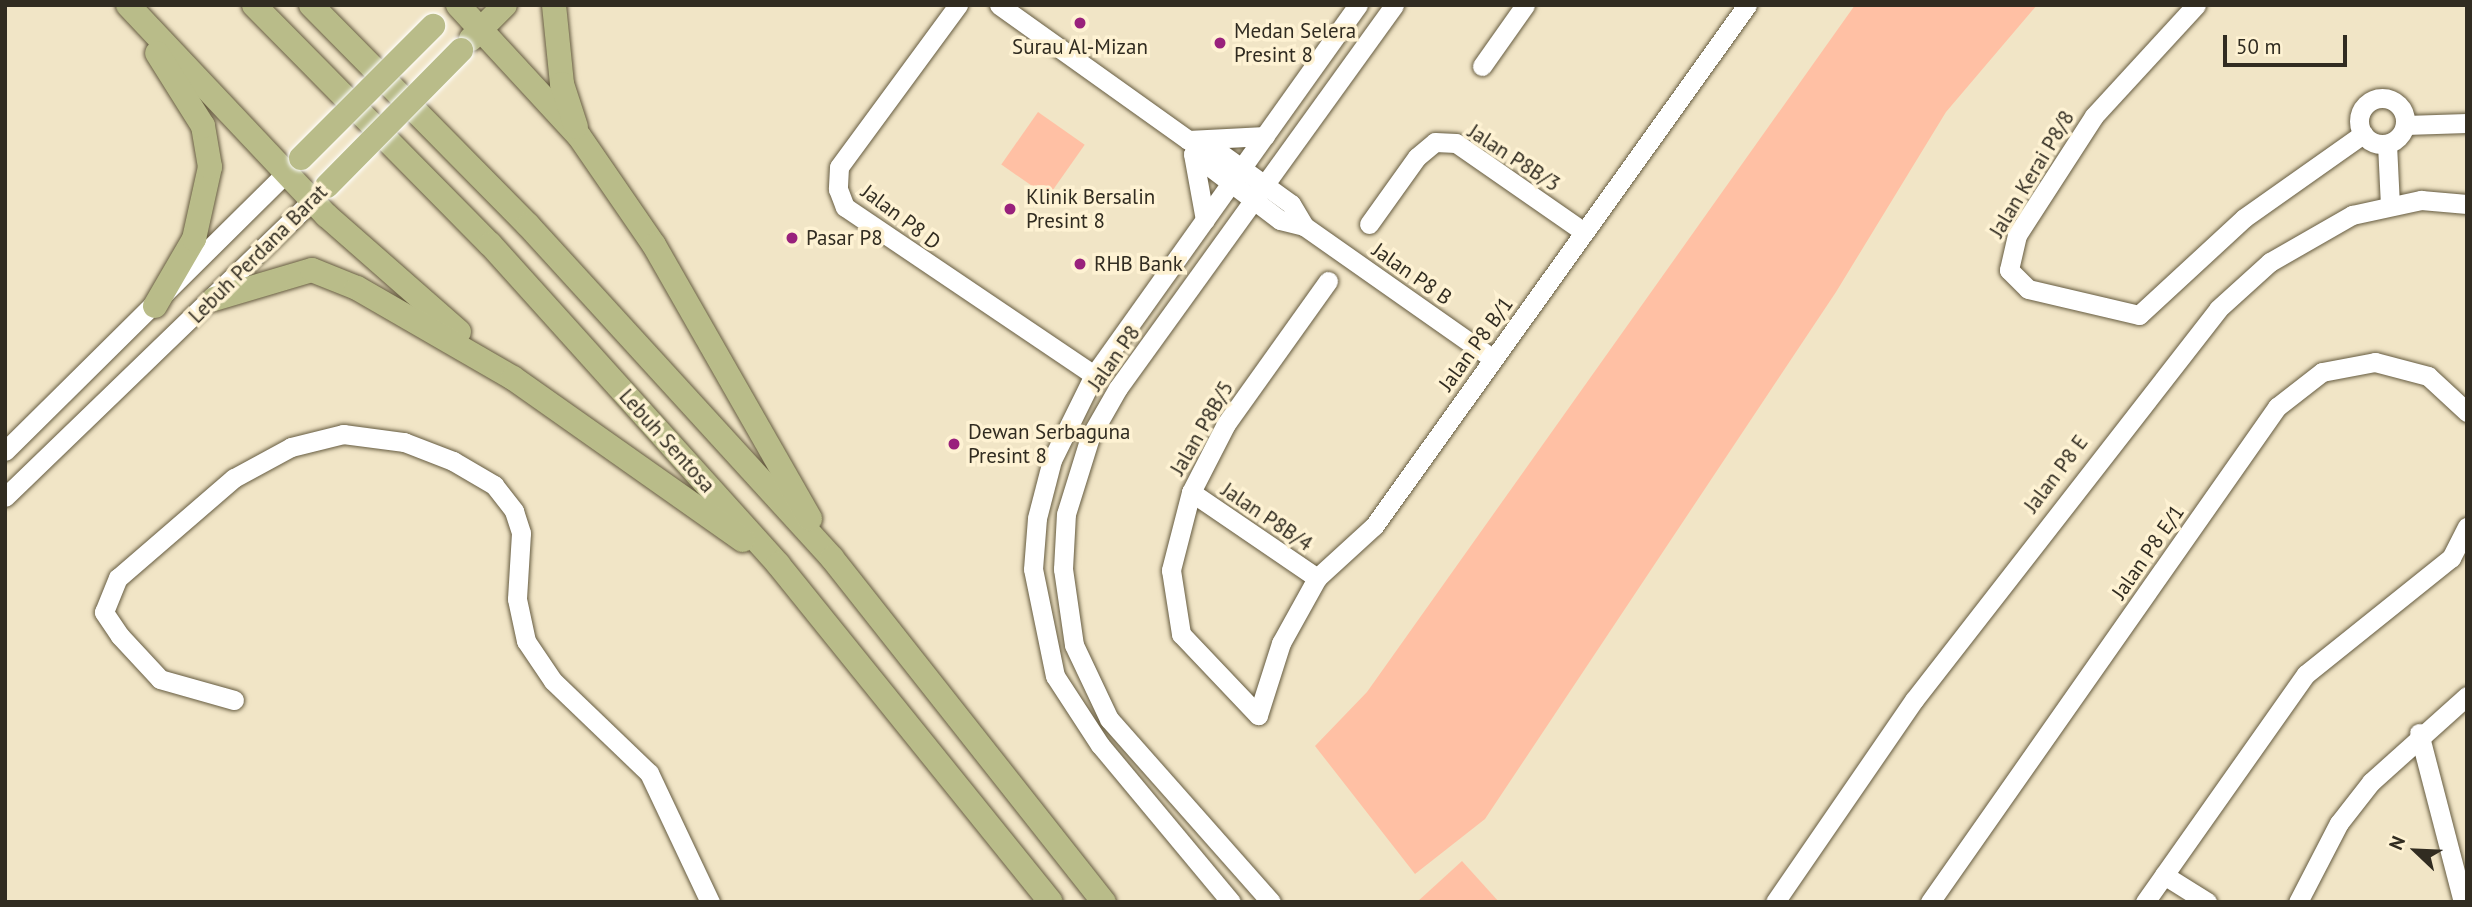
<!DOCTYPE html>
<style>
body{margin:0}
#map{position:relative;width:2472px;height:907px;overflow:hidden;background:#f1e5c6;font-family:"PT Sans",sans-serif}
div>[style]{position:absolute}
.green>*{inset:0;background:#ffc0a4;transform-origin:0 0}
.roads{filter:drop-shadow(0 0 2px #655b40) drop-shadow(0 0 2px #655b40)}
.minor>*{height:19px;margin:-9.5px;padding:0 9.5px;transform-origin:9.5px;border-radius:9.5px;background:#fff}
.minor>.ring{margin:-9.5px;padding:0;box-sizing:content-box;background:none;border:19px solid #fff;border-radius:50%}
.major>*{height:24px;margin:-12px;padding:0 12px;transform-origin:12px;border-radius:12px;background:#b9bc89}
.bridges{filter:drop-shadow(0 0 2px #fff) drop-shadow(0 0 2px #fff)}
.major-bridge>*{height:24px;margin:-12px;padding:0 12px;transform-origin:12px;border-radius:12px;background:#b9bc89}
.dots>*{width:19px;height:19px;translate:-50% -50%;box-sizing:border-box;border:4px solid #fef2d3;border-radius:50%}
span{translate:-50% -50%;white-space:nowrap;text-align:center;line-height:1.15;-webkit-text-stroke:7px #fef2d3;paint-order:stroke}
.poi-label{font-size:21px;color:#312c21}
.left{translate:0 -50%;text-align:left}
.street-label{font-size:21px;color:#312c21}
.frame{position:absolute;inset:0;border:7px solid #312c21;pointer-events:none}
.north{position:absolute;left:2381px;top:816px;width:70px;height:70px;-webkit-text-stroke:5px #fef2d3;paint-order:stroke;rotate:293deg;font-size:19px;font-weight:700;line-height:28px;text-align:center;color:#312c21}
.north::after{content:'';display:block;margin:auto;width:24px;height:32px;background:#312c21;clip-path:polygon(50% 0,100% 100%,50% 72%,0 100%)}
.scale{position:absolute;left:2223px;top:35px;width:124px;height:32px;box-sizing:border-box;border:4px solid #312c21;border-top:0;padding-left:9px;font-size:21px;line-height:24px;white-space:nowrap;color:#312c21;-webkit-text-stroke:5px #fef2d3;paint-order:stroke}
</style>
<div id="map">
<div class="green">
<i style="clip-path:polygon(1855px 5px,2037px 5px,1946px 112px,1836px 292px,1485px 819px,1415px 874px,1315px 746px,1367px 692px)"></i>
<i style="left:1038px;top:112px;width:57px;height:64px;rotate:35deg"></i>
<i style="clip-path:polygon(1462px 861px,1499px 902px,1417px 902px)"></i>
</div>
<div class="roads">
<div class="minor">
<i style="left:958px;top:5px;width:201px;rotate:126.3deg"></i>
<i style="left:839px;top:167px;width:22px;rotate:93deg"></i>
<i style="left:838px;top:189px;width:19px;rotate:69deg"></i>
<i style="left:845px;top:207px;width:300px;rotate:34deg"></i>
<i style="left:999px;top:5px;width:232px;rotate:35.5deg"></i>
<i style="left:1188px;top:140px;width:77px;rotate:-3deg"></i>
<i style="left:2196px;top:5px;width:151px;rotate:132.6deg"></i>
<i style="left:2094px;top:116px;width:142px;rotate:122.9deg"></i>
<i style="left:2017px;top:235px;width:36px;rotate:103deg"></i>
<i style="left:2009px;top:270px;width:27px;rotate:45deg"></i>
<i style="left:2028px;top:289px;width:114px;rotate:13.2deg"></i>
<i style="left:2139px;top:315px;width:143px;rotate:-42.7deg"></i>
<i style="left:2244px;top:218px;width:146px;rotate:-35.2deg"></i>
<i style="left:1482px;top:66px;width:75px;rotate:-54.8deg"></i>
<i class="ring" style="left:2359px;top:98px;width:27px;height:27px"></i>
<i style="left:2405px;top:125px;width:62px;rotate:-1.8deg"></i>
<i style="left:1205px;top:142px;width:106px;rotate:35.8deg"></i>
<i style="left:1291px;top:204px;width:26px;rotate:59deg"></i>
<i style="left:2387px;top:144px;width:61px;rotate:87.2deg"></i>
<i style="left:1193px;top:154px;width:109px;rotate:37.2deg"></i>
<i style="left:1280px;top:220px;width:25px;rotate:14deg"></i>
<i style="left:1304px;top:226px;width:231px;rotate:35.1deg"></i>
<i style="left:1193px;top:154px;width:67px;rotate:79.7deg"></i>
<i style="left:1369px;top:224px;width:82px;rotate:-54.4deg"></i>
<i style="left:1417px;top:157px;width:23px;rotate:-40deg"></i>
<i style="left:1435px;top:142px;width:21px;rotate:3deg"></i>
<i style="left:1456px;top:143px;width:156px;rotate:34.8deg"></i>
<i style="left:1328px;top:281px;width:176px;rotate:125.5deg"></i>
<i style="left:1226px;top:424px;width:76px;rotate:117.2deg"></i>
<i style="left:1191px;top:492px;width:81px;rotate:104.4deg"></i>
<i style="left:1171px;top:570px;width:65px;rotate:81.1deg"></i>
<i style="left:1181px;top:634px;width:112px;rotate:46.5deg"></i>
<i style="left:1258px;top:715px;width:76px;rotate:-72.3deg"></i>
<i style="left:1281px;top:643px;width:74px;rotate:-61deg"></i>
<i style="left:1317px;top:578px;width:77px;rotate:-42.4deg"></i>
<i style="left:1374px;top:526px;width:641px;rotate:-54.4deg"></i>
<i style="left:5px;top:451px;width:394px;rotate:-44.7deg"></i>
<i style="left:1191px;top:492px;width:153px;rotate:34.3deg"></i>
<i style="left:5px;top:497px;width:426px;rotate:-44deg"></i>
<i style="left:234px;top:700px;width:77px;rotate:-164.2deg"></i>
<i style="left:160px;top:679px;width:59px;rotate:-132.9deg"></i>
<i style="left:120px;top:636px;width:29px;rotate:-124deg"></i>
<i style="left:104px;top:612px;width:37px;rotate:-68deg"></i>
<i style="left:118px;top:578px;width:153px;rotate:-40.8deg"></i>
<i style="left:234px;top:478px;width:65px;rotate:-28.5deg"></i>
<i style="left:291px;top:447px;width:54px;rotate:-14deg"></i>
<i style="left:343px;top:434px;width:62px;rotate:7.5deg"></i>
<i style="left:404px;top:442px;width:53px;rotate:21.2deg"></i>
<i style="left:453px;top:461px;width:48px;rotate:30.3deg"></i>
<i style="left:494px;top:485px;width:33px;rotate:52deg"></i>
<i style="left:514px;top:511px;width:23px;rotate:72deg"></i>
<i style="left:521px;top:533px;width:66px;rotate:93.5deg"></i>
<i style="left:517px;top:599px;width:43px;rotate:77.9deg"></i>
<i style="left:526px;top:641px;width:48px;rotate:56deg"></i>
<i style="left:553px;top:681px;width:133px;rotate:43.8deg"></i>
<i style="left:649px;top:773px;width:143px;rotate:64.7deg"></i>
<i style="left:2419px;top:733px;width:175px;rotate:75.4deg"></i>
<i style="left:2164px;top:875px;width:51px;rotate:32.1deg"></i>
<i style="left:1231px;top:902px;width:204px;rotate:-129.8deg"></i>
<i style="left:1100px;top:745px;width:82px;rotate:-123.1deg"></i>
<i style="left:1055px;top:676px;width:109px;rotate:-101.6deg"></i>
<i style="left:1033px;top:569px;width:51px;rotate:-85.5deg"></i>
<i style="left:1037px;top:518px;width:60px;rotate:-75.5deg"></i>
<i style="left:1052px;top:460px;width:95px;rotate:-63.7deg"></i>
<i style="left:1094px;top:375px;width:455px;rotate:-54.5deg"></i>
<i style="left:1271px;top:902px;width:244px;rotate:-131.5deg"></i>
<i style="left:1109px;top:719px;width:82px;rotate:-115.3deg"></i>
<i style="left:1074px;top:645px;width:77px;rotate:-98.2deg"></i>
<i style="left:1063px;top:569px;width:55px;rotate:-86.9deg"></i>
<i style="left:1066px;top:514px;width:81px;rotate:-72.7deg"></i>
<i style="left:1090px;top:437px;width:56px;rotate:-60.3deg"></i>
<i style="left:1118px;top:388px;width:472px;rotate:-54.2deg"></i>
<i style="left:1775px;top:902px;width:245px;rotate:-55.5deg"></i>
<i style="left:1914px;top:700px;width:495px;rotate:-52.1deg"></i>
<i style="left:2218px;top:309px;width:70px;rotate:-42.1deg"></i>
<i style="left:2270px;top:262px;width:95px;rotate:-29.8deg"></i>
<i style="left:2352px;top:215px;width:71px;rotate:-12.3deg"></i>
<i style="left:2421px;top:200px;width:46px;rotate:5deg"></i>
<i style="left:1930px;top:902px;width:605px;rotate:-54.97deg"></i>
<i style="left:2277px;top:407px;width:57px;rotate:-37.9deg"></i>
<i style="left:2322px;top:372px;width:54px;rotate:-10.7deg"></i>
<i style="left:2375px;top:362px;width:55px;rotate:14.8deg"></i>
<i style="left:2428px;top:376px;width:53px;rotate:42.7deg"></i>
<i style="left:2145px;top:902px;width:279px;rotate:-54.8deg"></i>
<i style="left:2306px;top:674px;width:186px;rotate:-38.7deg"></i>
<i style="left:2451px;top:558px;width:35px;rotate:-63deg"></i>
<i style="left:2298px;top:902px;width:89px;rotate:-62.6deg"></i>
<i style="left:2339px;top:823px;width:52px;rotate:-52deg"></i>
<i style="left:2371px;top:782px;width:129px;rotate:-41.9deg"></i>
</div>
<div class="major">
<i style="left:128px;top:5px;width:289px;rotate:46.7deg"></i>
<i style="left:326px;top:215px;width:177px;rotate:41.3deg"></i>
<i style="left:254px;top:5px;width:336px;rotate:45.4deg"></i>
<i style="left:490px;top:244px;width:431px;rotate:48deg"></i>
<i style="left:778px;top:564px;width:434px;rotate:51.1deg"></i>
<i style="left:311px;top:5px;width:309px;rotate:45.4deg"></i>
<i style="left:528px;top:225px;width:451px;rotate:47.6deg"></i>
<i style="left:832px;top:558px;width:439px;rotate:51.7deg"></i>
<i style="left:458px;top:5px;width:178px;rotate:47.3deg"></i>
<i style="left:579px;top:136px;width:132px;rotate:55.5deg"></i>
<i style="left:654px;top:245px;width:315px;rotate:60.3deg"></i>
<i style="left:554px;top:5px;width:79px;rotate:84.2deg"></i>
<i style="left:562px;top:84px;width:45px;rotate:72deg"></i>
<i style="left:471px;top:39px;width:48px;rotate:-45deg"></i>
<i style="left:214px;top:299px;width:102px;rotate:-16.5deg"></i>
<i style="left:312px;top:270px;width:48px;rotate:21.8deg"></i>
<i style="left:357px;top:288px;width:180px;rotate:30deg"></i>
<i style="left:513px;top:378px;width:281px;rotate:35.2deg"></i>
<i style="left:155px;top:306px;width:78px;rotate:-59.8deg"></i>
<i style="left:194px;top:239px;width:74px;rotate:-77.5deg"></i>
<i style="left:210px;top:167px;width:42px;rotate:-99.7deg"></i>
<i style="left:203px;top:126px;width:86px;rotate:-122.2deg"></i>
</div>
</div>
<div class="bridges">
<div class="major-bridge">
<i style="left:301px;top:158px;width:187px;rotate:-45deg"></i>
<i style="left:327px;top:186px;width:191px;rotate:-45.4deg"></i>
</div>
</div>
<div class="dots">
<i style="left:1080px;top:23px;background:#99217c"></i>
<i style="left:1220px;top:43px;background:#99217c"></i>
<i style="left:1010px;top:209px;background:#99217c"></i>
<i style="left:792px;top:238px;background:#99217c"></i>
<i style="left:1080px;top:264px;background:#99217c"></i>
<i style="left:954px;top:444px;background:#99217c"></i>
</div>
<div class="poi-label">
<span class="left" style="left:1234px;top:43px">Medan Selera<br>Presint 8</span>
<span style="left:1080px;top:47px">Surau Al-Mizan</span>
<span class="left" style="left:1026px;top:209px">Klinik Bersalin<br>Presint 8</span>
<span class="left" style="left:806px;top:238px">Pasar P8</span>
<span class="left" style="left:1094px;top:264px">RHB Bank</span>
<span class="left" style="left:968px;top:444px">Dewan Serbaguna<br>Presint 8</span>
</div>
<div class="street-label">
<span style="left:1514px;top:158px;rotate:33deg">Jalan P8B/3</span>
<span style="left:2032px;top:174px;rotate:-59deg">Jalan Kerai P8/8</span>
<span style="left:901px;top:217px;rotate:37deg">Jalan P8 D</span>
<span style="left:258px;top:254px;rotate:-45deg">Lebuh Perdana Barat</span>
<span style="left:1412px;top:274px;rotate:35deg">Jalan P8 B</span>
<span style="left:1476px;top:344px;rotate:-54deg">Jalan P8 B/1</span>
<span style="left:1114px;top:358px;rotate:-55deg">Jalan P8</span>
<span style="left:1202px;top:428px;rotate:-60deg">Jalan P8B/5</span>
<span style="left:667px;top:441px;rotate:48deg">Lebuh Sentosa</span>
<span style="left:2056px;top:474px;rotate:-53deg">Jalan P8 E</span>
<span style="left:1267px;top:517px;rotate:34deg">Jalan P8B/4</span>
<span style="left:2148px;top:552px;rotate:-55deg">Jalan P8 E/1</span>
</div>
<div class="frame"></div>
<div class="north">N</div>
<div class="scale">50 m</div>
</div>
